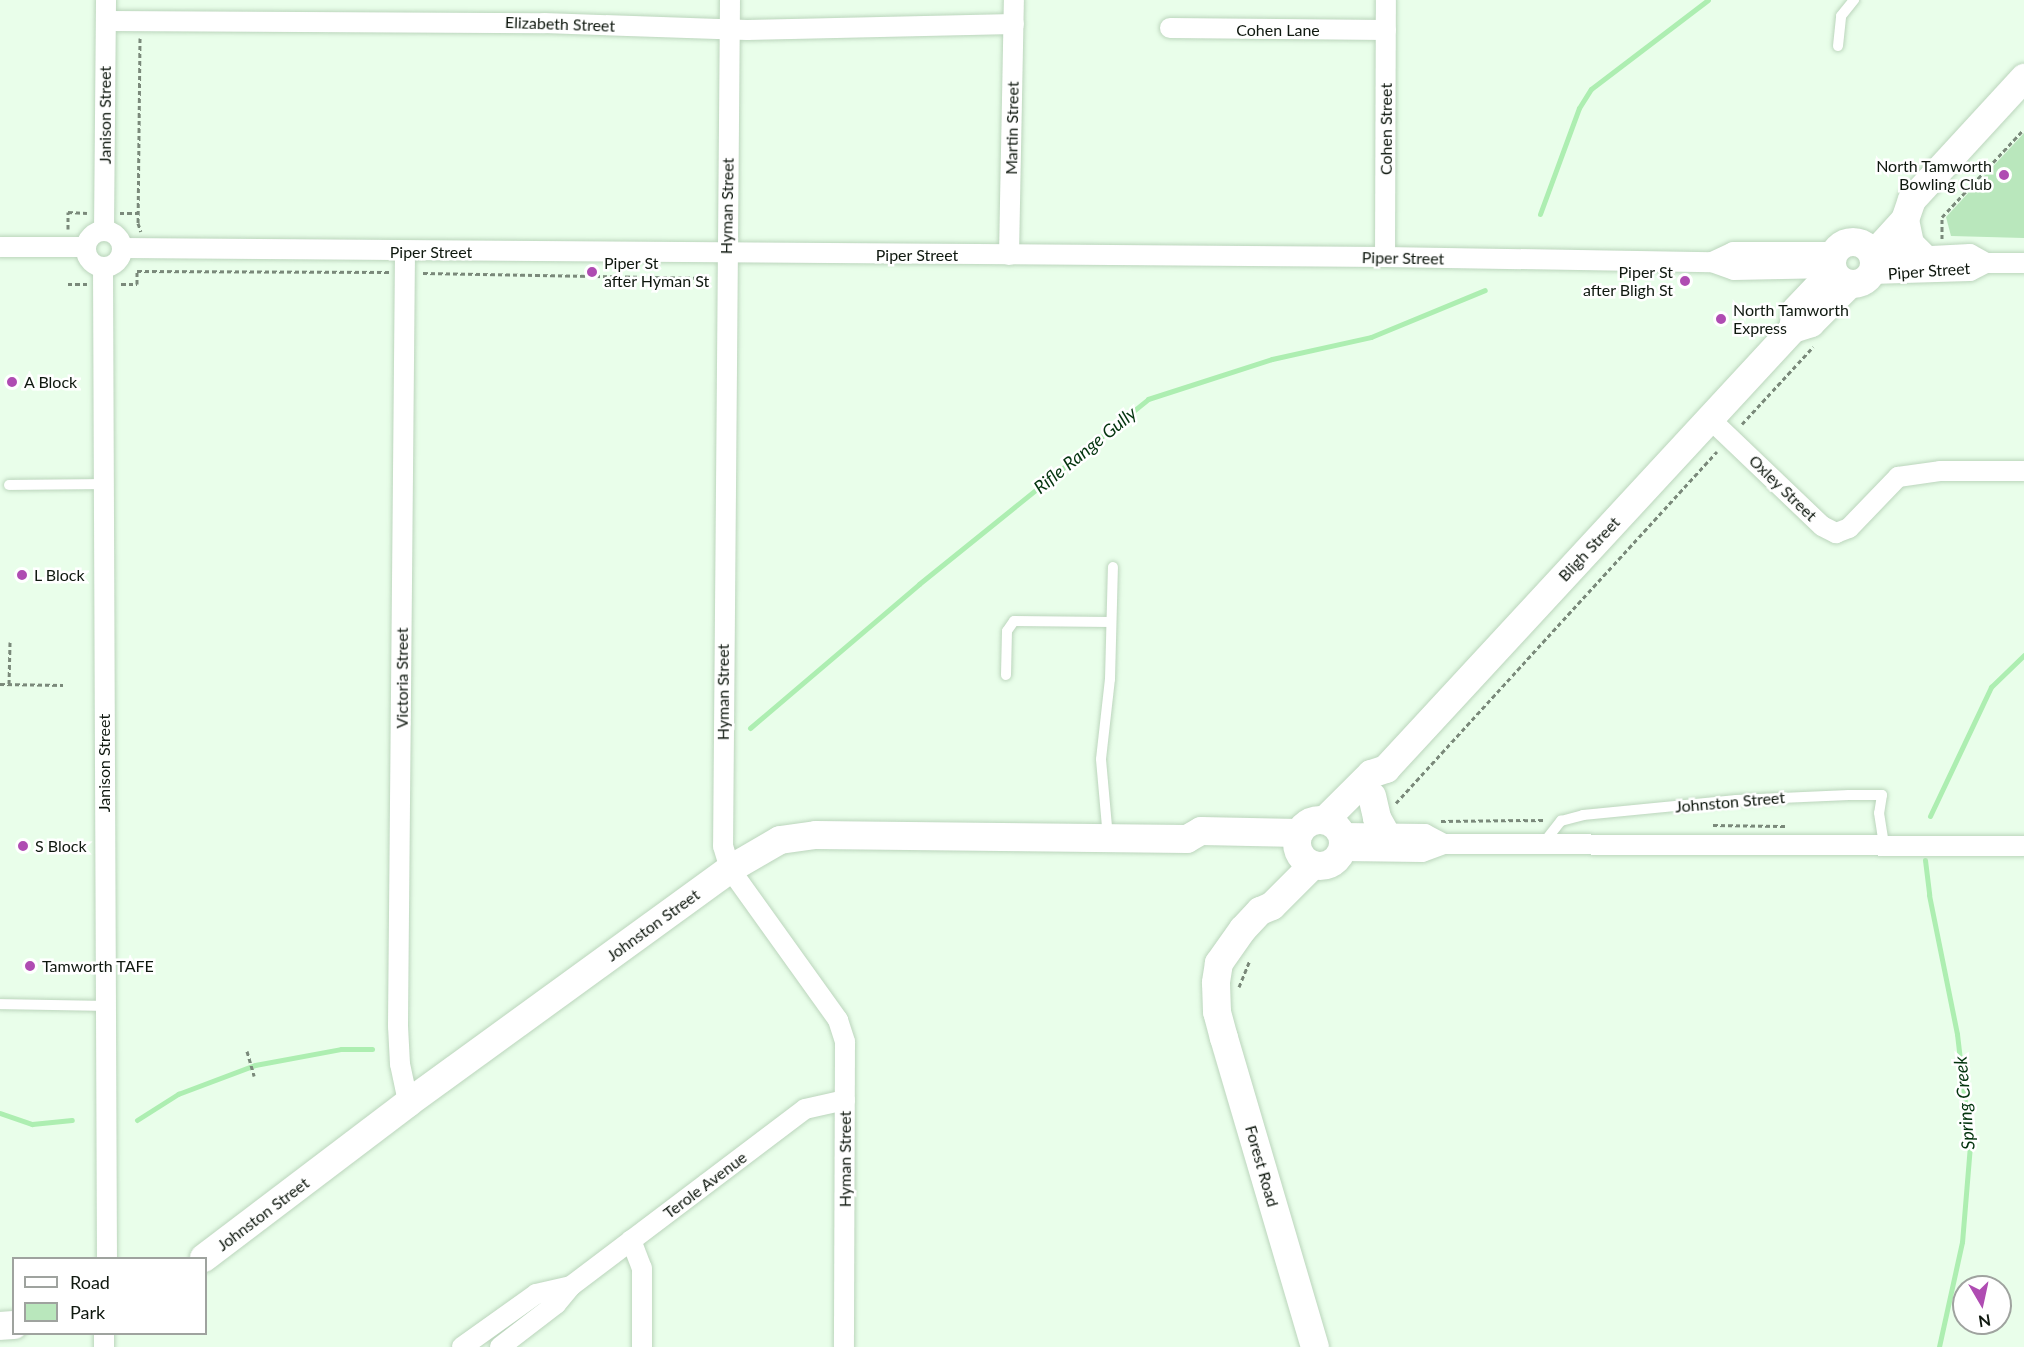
<!DOCTYPE html>
<style>
body{margin:0}
#map{position:relative;width:2024px;height:1347px;overflow:hidden;background:#e9feea;font-family:Lato,sans-serif}
div>[style]{position:absolute}
.green>*{inset:0;background:#b9e7bc}
.stream>*{height:5px;margin:-2.5px;padding:0 2.5px;transform-origin:2.5px;border-radius:2.5px;background:#adeeb1}
.path>*{height:3px;margin-top:-1.5px;transform-origin:0;background:repeating-linear-gradient(90deg,#7a897a 0 4.5px,transparent 0 7.5px)}
.roads{filter:drop-shadow(0 0 2px #bbd5bc) drop-shadow(0 0 2px #bbd5bc)}
.lane>*{height:10px;margin:-5px;padding:0 5px;transform-origin:5px;border-radius:5px;background:#fff}
.street>*{height:20px;margin:-10px;padding:0 10px;transform-origin:10px;border-radius:10px;background:#fff}
.street>.ring{margin:-10px;padding:0;box-sizing:content-box;background:none;border:20px solid #fff;border-radius:50%}
.secondary>*{height:28px;margin:-14px;padding:0 14px;transform-origin:14px;border-radius:14px;background:#fff}
.secondary>.ring{margin:-14px;padding:0;box-sizing:content-box;background:none;border:28px solid #fff;border-radius:50%}
.dots>*{width:16px;height:16px;translate:-50% -50%;box-sizing:border-box;border:3px solid #fff;border-radius:50%}
span{translate:-50% -50%;white-space:nowrap;text-align:center;line-height:1.15;-webkit-text-stroke:5px #fff;paint-order:stroke}
.street-label{font-size:16px;color:#0f180f}
.poi-label{font-size:16px;color:#0f180f}
.right{translate:-100% -50%;text-align:right}
.left{translate:0 -50%;text-align:left}
.water-label{font-size:18px;color:#03340e;font-style:italic}
.legend{position:absolute;left:12px;top:1257px;width:195px;height:78px;box-sizing:border-box;background:#fff;border:2px solid #9fa39f;margin:0;padding:8px 10px;list-style:none;font-size:18px;color:#0f180f}
.legend li{display:flex;align-items:center;gap:12px;height:30px}
.legend b{width:30px;border:2px solid #9fa39f}
.north{position:absolute;left:1952px;top:1275px;width:60px;height:60px;box-sizing:border-box;background:#fff;border:2px solid #9fa39f;border-radius:50%;rotate:171deg;font-size:16px;font-weight:700;line-height:24px;text-align:center;color:#0f180f}
.north::after{content:'';display:block;margin:auto;width:21px;height:27px;background:#af4cb2;clip-path:polygon(50% 0,100% 100%,50% 72%,0 100%)}
</style>
<div id="map">
<div class="green">
<i style="clip-path:polygon(2024px 133px,2024px 238px,1951px 236px,1946px 217px)"></i>
</div>
<div class="stream">
<i style="left:1540px;top:214px;width:113px;rotate:-69.8deg"></i>
<i style="left:1579px;top:108px;width:22px;rotate:-58deg"></i>
<i style="left:1591px;top:89px;width:147px;rotate:-37.3deg"></i>
<i style="left:750px;top:728px;width:222px;rotate:-40.4deg"></i>
<i style="left:919px;top:584px;width:294px;rotate:-38.9deg"></i>
<i style="left:1148px;top:399px;width:130px;rotate:-17.9deg"></i>
<i style="left:1272px;top:359px;width:101px;rotate:-12.5deg"></i>
<i style="left:1371px;top:337px;width:123px;rotate:-22.4deg"></i>
<i style="left:1930px;top:816px;width:143px;rotate:-64.7deg"></i>
<i style="left:1991px;top:687px;width:46px;rotate:-44.1deg"></i>
<i style="left:1925px;top:860px;width:35px;rotate:83deg"></i>
<i style="left:1929px;top:895px;width:142px;rotate:78.6deg"></i>
<i style="left:1957px;top:1034px;width:112px;rotate:83.3deg"></i>
<i style="left:1970px;top:1145px;width:97px;rotate:94.7deg"></i>
<i style="left:1962px;top:1242px;width:107px;rotate:102.4deg"></i>
<i style="left:0;top:1113px;width:34px;rotate:19deg"></i>
<i style="left:32px;top:1124px;width:40px;rotate:-5.7deg"></i>
<i style="left:137px;top:1120px;width:49px;rotate:-32.4deg"></i>
<i style="left:178px;top:1094px;width:82px;rotate:-20.6deg"></i>
<i style="left:255px;top:1065px;width:87px;rotate:-10.5deg"></i>
<i style="left:341px;top:1049px;width:31px"></i>
</div>
<div class="path">
<i style="left:140px;top:38px;width:185px;rotate:90.6deg"></i>
<i style="left:138px;top:223px;width:9px;rotate:72deg"></i>
<i style="left:120px;top:213px;width:18px"></i>
<i style="left:68px;top:229px;width:17px;rotate:-90deg"></i>
<i style="left:68px;top:212px;width:19px;rotate:3deg"></i>
<i style="left:1942px;top:239px;width:22px;rotate:-90deg"></i>
<i style="left:1942px;top:217px;width:120px;rotate:-47deg"></i>
<i style="left:423px;top:273px;width:285px;rotate:1deg"></i>
<i style="left:68px;top:284px;width:19px"></i>
<i style="left:121px;top:284px;width:16px"></i>
<i style="left:137px;top:284px;width:13px;rotate:-90deg"></i>
<i style="left:137px;top:271px;width:252px;rotate:0.2deg"></i>
<i style="left:1742px;top:424px;width:105px;rotate:-47.3deg"></i>
<i style="left:0;top:684px;width:63px;rotate:0.9deg"></i>
<i style="left:9px;top:684px;width:42px;rotate:-88.6deg"></i>
<i style="left:1396px;top:803px;width:476px;rotate:-47.6deg"></i>
<i style="left:1441px;top:821px;width:104px;rotate:-0.6deg"></i>
<i style="left:1713px;top:825px;width:74px;rotate:0.8deg"></i>
<i style="left:1239px;top:987px;width:29px;rotate:-68deg"></i>
<i style="left:247px;top:1051px;width:26px;rotate:74deg"></i>
</div>
<div class="roads">
<div class="lane">
<i style="left:1838px;top:46px;width:30px;rotate:-84deg"></i>
<i style="left:1841px;top:16px;width:21px;rotate:-51deg"></i>
<i style="left:9px;top:485px;width:94px;rotate:-0.6deg"></i>
<i style="left:1006px;top:675px;width:44px;rotate:-88.7deg"></i>
<i style="left:1007px;top:631px;width:12px;rotate:-55deg"></i>
<i style="left:1014px;top:621px;width:97px;rotate:0.6deg"></i>
<i style="left:1108px;top:838px;width:79px;rotate:-95.1deg"></i>
<i style="left:1101px;top:759px;width:81px;rotate:-83.6deg"></i>
<i style="left:1110px;top:679px;width:112px;rotate:-88.5deg"></i>
<i style="left:1542px;top:845px;width:31px;rotate:-52deg"></i>
<i style="left:1561px;top:821px;width:23px;rotate:-15deg"></i>
<i style="left:1583px;top:815px;width:154px;rotate:-5.6deg"></i>
<i style="left:1736px;top:800px;width:113px;rotate:-2.5deg"></i>
<i style="left:1849px;top:795px;width:33px"></i>
<i style="left:1882px;top:795px;width:18px;rotate:99deg"></i>
<i style="left:1879px;top:813px;width:31px;rotate:81deg"></i>
<i style="left:0;top:1004px;width:104px;rotate:1.1deg"></i>
</div>
<div class="street">
<i style="left:730px;top:0;width:846px;rotate:90.47deg"></i>
<i style="left:723px;top:846px;width:24px;rotate:73deg"></i>
<i style="left:730px;top:869px;width:186px;rotate:54.4deg"></i>
<i style="left:838px;top:1020px;width:23px;rotate:72deg"></i>
<i style="left:845px;top:1042px;width:305px;rotate:90.2deg"></i>
<i style="left:106px;top:21px;width:438px;rotate:0.3deg"></i>
<i style="left:544px;top:23px;width:203px;rotate:2deg"></i>
<i style="left:747px;top:30px;width:267px;rotate:-1.3deg"></i>
<i style="left:1170px;top:28px;width:216px;rotate:0.5deg"></i>
<i class="ring" style="left:86px;top:231px;width:16px;height:16px"></i>
<i style="left:104px;top:231px;width:231px;rotate:-89.5deg"></i>
<i style="left:0;top:247px;width:86px"></i>
<i style="left:122px;top:248px;width:1263px;rotate:0.41deg"></i>
<i style="left:1385px;top:257px;width:327px;rotate:0.9deg"></i>
<i style="left:1712px;top:262px;width:23px;rotate:20deg"></i>
<i style="left:1734px;top:270px;width:98px;rotate:-1.2deg"></i>
<i style="left:405px;top:252px;width:774px;rotate:90.52deg"></i>
<i style="left:398px;top:1026px;width:38px;rotate:87deg"></i>
<i style="left:400px;top:1064px;width:40px;rotate:78deg"></i>
<i style="left:1009px;top:255px;width:255px;rotate:-88.9deg"></i>
<i style="left:1385px;top:257px;width:257px;rotate:-89.8deg"></i>
<i style="left:1874px;top:259px;width:96px;rotate:-3deg"></i>
<i style="left:1970px;top:254px;width:18px;rotate:29deg"></i>
<i style="left:1712px;top:262px;width:23px;rotate:-25deg"></i>
<i style="left:1733px;top:252px;width:101px"></i>
<i style="left:103px;top:267px;width:991px;rotate:89.77deg"></i>
<i style="left:1871px;top:274px;width:99px;rotate:-1.7deg"></i>
<i style="left:1970px;top:271px;width:18px;rotate:-27deg"></i>
<i style="left:1986px;top:263px;width:38px"></i>
<i style="left:1709px;top:418px;width:156px;rotate:43.7deg"></i>
<i style="left:1822px;top:526px;width:16px;rotate:27deg"></i>
<i style="left:1836px;top:533px;width:14px;rotate:-21deg"></i>
<i style="left:1849px;top:528px;width:71px;rotate:-46.1deg"></i>
<i style="left:1898px;top:477px;width:42px;rotate:-8.1deg"></i>
<i style="left:1940px;top:471px;width:84px"></i>
<i style="left:1342px;top:833px;width:83px;rotate:0.7deg"></i>
<i style="left:1425px;top:834px;width:21px;rotate:28deg"></i>
<i style="left:1342px;top:851px;width:80px;rotate:0.7deg"></i>
<i style="left:1422px;top:852px;width:23px;rotate:-20deg"></i>
<i style="left:1444px;top:844px;width:580px;rotate:0.2deg"></i>
<i style="left:631px;top:1240px;width:30px;rotate:69deg"></i>
<i style="left:642px;top:1268px;width:79px;rotate:90deg"></i>
<i style="left:104px;top:1334px;width:13px;rotate:90deg"></i>
<i style="left:462px;top:1347px;width:91px;rotate:-35.6deg"></i>
<i style="left:536px;top:1294px;width:36px;rotate:-13deg"></i>
<i style="left:500px;top:1347px;width:71px;rotate:-37.5deg"></i>
<i style="left:556px;top:1304px;width:23px;rotate:-50deg"></i>
<i style="left:571px;top:1286px;width:293px;rotate:-37.1deg"></i>
<i style="left:805px;top:1109px;width:41px;rotate:-12.7deg"></i>
</div>
<div class="secondary">
<i style="left:1905px;top:220px;width:25px;rotate:78deg"></i>
<i style="left:1910px;top:244px;width:17px;rotate:45deg"></i>
<i class="ring" style="left:1832px;top:242px;width:14px;height:14px"></i>
<i style="left:1873px;top:255px;width:47px;rotate:-47.6deg"></i>
<i style="left:1905px;top:220px;width:21px;rotate:-71deg"></i>
<i style="left:1912px;top:200px;width:166px;rotate:-47.4deg"></i>
<i style="left:1793px;top:329px;width:19px;rotate:-81deg"></i>
<i style="left:1796px;top:310px;width:54px;rotate:-46.5deg"></i>
<i style="left:1372px;top:796px;width:23px;rotate:77deg"></i>
<i style="left:1377px;top:818px;width:18px;rotate:61deg"></i>
<i class="ring" style="left:1297px;top:820px;width:18px;height:18px"></i>
<i style="left:1325px;top:820px;width:65px;rotate:-45deg"></i>
<i style="left:1371px;top:774px;width:16px;rotate:-18deg"></i>
<i style="left:1386px;top:769px;width:599px;rotate:-47.23deg"></i>
<i style="left:1793px;top:329px;width:19px;rotate:-18deg"></i>
<i style="left:1811px;top:323px;width:55px;rotate:-45deg"></i>
<i style="left:1313px;top:865px;width:58px;rotate:135deg"></i>
<i style="left:1272px;top:906px;width:13px;rotate:157deg"></i>
<i style="left:1260px;top:911px;width:25px;rotate:133deg"></i>
<i style="left:1243px;top:929px;width:42px;rotate:125.2deg"></i>
<i style="left:1219px;top:963px;width:20px;rotate:99deg"></i>
<i style="left:1216px;top:983px;width:29px;rotate:88deg"></i>
<i style="left:1217px;top:1012px;width:27px;rotate:75deg"></i>
<i style="left:1224px;top:1038px;width:322px;rotate:73.6deg"></i>
<i style="left:204px;top:1258px;width:256px;rotate:-37.2deg"></i>
<i style="left:408px;top:1103px;width:398px;rotate:-36deg"></i>
<i style="left:730px;top:869px;width:58px;rotate:-30.1deg"></i>
<i style="left:780px;top:840px;width:36px;rotate:-8deg"></i>
<i style="left:816px;top:835px;width:371px;rotate:0.6deg"></i>
<i style="left:1187px;top:839px;width:16px;rotate:-30deg"></i>
<i style="left:1201px;top:831px;width:98px;rotate:1.2deg"></i>
<i style="left:0;top:1326px;width:14px;rotate:-4deg"></i>
</div>
</div>
<div class="dots">
<i style="left:2004px;top:175px;background:#af4cb2"></i>
<i style="left:592px;top:272px;background:#af4cb2"></i>
<i style="left:1685px;top:281px;background:#af4cb2"></i>
<i style="left:1721px;top:319px;background:#af4cb2"></i>
<i style="left:12px;top:382px;background:#af4cb2"></i>
<i style="left:22px;top:575px;background:#af4cb2"></i>
<i style="left:23px;top:846px;background:#af4cb2"></i>
<i style="left:30px;top:966px;background:#af4cb2"></i>
</div>
<div class="street-label">
<span style="left:560px;top:24px;rotate:2deg">Elizabeth Street</span>
<span style="left:1278px;top:30px">Cohen Lane</span>
<span style="left:105px;top:115px;rotate:-90deg">Janison Street</span>
<span style="left:1012px;top:128px;rotate:-89deg">Martin Street</span>
<span style="left:1386px;top:129px;rotate:-90deg">Cohen Street</span>
<span style="left:727px;top:206px;rotate:-89deg">Hyman Street</span>
<span style="left:431px;top:252px">Piper Street</span>
<span style="left:917px;top:255px">Piper Street</span>
<span style="left:1403px;top:258px;rotate:1deg">Piper Street</span>
<span style="left:1929px;top:271px;rotate:-4deg">Piper Street</span>
<span style="left:1783px;top:488px;rotate:44deg">Oxley Street</span>
<span style="left:1589px;top:549px;rotate:-47deg">Bligh Street</span>
<span style="left:402px;top:678px;rotate:-90deg">Victoria Street</span>
<span style="left:723px;top:692px;rotate:-90deg">Hyman Street</span>
<span style="left:104px;top:763px;rotate:-90deg">Janison Street</span>
<span style="left:1730px;top:802px;rotate:-5deg">Johnston Street</span>
<span style="left:653px;top:925px;rotate:-36deg">Johnston Street</span>
<span style="left:845px;top:1159px;rotate:-90deg">Hyman Street</span>
<span style="left:1262px;top:1166px;rotate:74deg">Forest Road</span>
<span style="left:705px;top:1185px;rotate:-37deg">Terole Avenue</span>
<span style="left:263px;top:1214px;rotate:-37deg">Johnston Street</span>
</div>
<div class="poi-label">
<span class="right" style="left:1992px;top:175px">North Tamworth<br>Bowling Club</span>
<span class="left" style="left:604px;top:272px">Piper St<br>after Hyman St</span>
<span class="right" style="left:1673px;top:281px">Piper St<br>after Bligh St</span>
<span class="left" style="left:1733px;top:319px">North Tamworth<br>Express</span>
<span class="left" style="left:24px;top:382px">A Block</span>
<span class="left" style="left:34px;top:575px">L Block</span>
<span class="left" style="left:35px;top:846px">S Block</span>
<span class="left" style="left:42px;top:966px">Tamworth TAFE</span>
</div>
<div class="water-label">
<span style="left:1085px;top:450px;rotate:-39deg">Rifle Range Gully</span>
<span style="left:1964px;top:1103px;rotate:-95deg">Spring Creek</span>
</div>
<ul class="legend">
<li><b style="height:8px;background:#fff"></b>Road</li>
<li><b style="height:16px;background:#b9e7bc"></b>Park</li>
</ul>
<div class="north">N</div>
</div>
